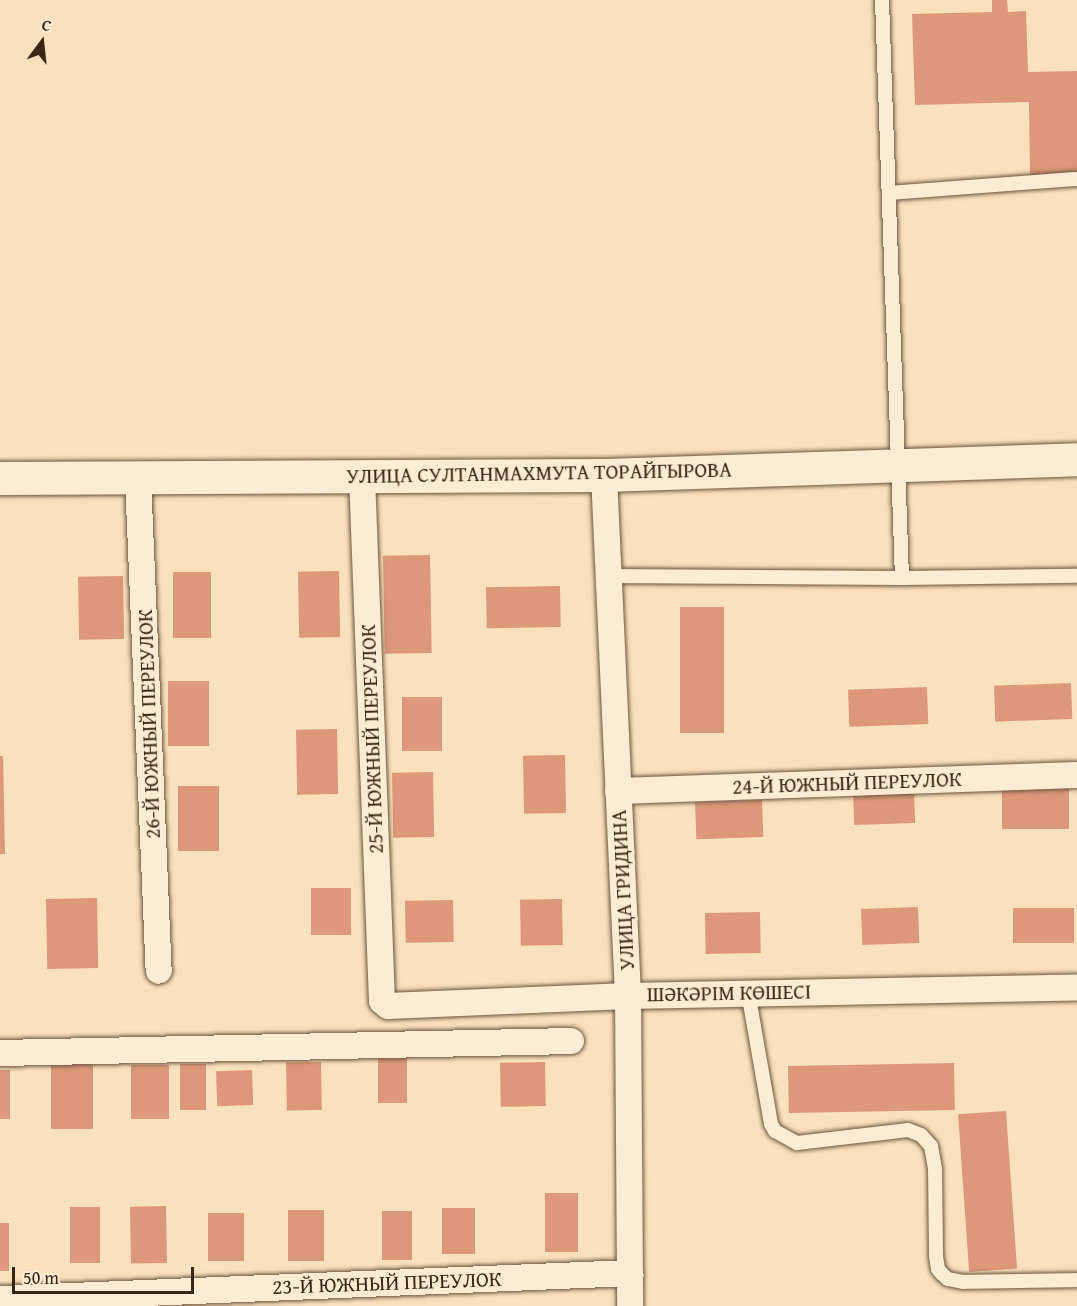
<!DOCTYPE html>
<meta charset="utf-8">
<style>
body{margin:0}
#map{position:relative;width:1077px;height:1306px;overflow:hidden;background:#fae1bd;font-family:"Gentium Book Plus",serif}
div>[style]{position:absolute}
.building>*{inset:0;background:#dd9779;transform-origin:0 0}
.roads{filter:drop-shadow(0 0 2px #6b553f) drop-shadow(0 0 2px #6b553f)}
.service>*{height:14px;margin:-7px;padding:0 7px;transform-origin:7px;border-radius:7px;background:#fcecd4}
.minor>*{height:26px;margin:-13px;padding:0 13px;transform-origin:13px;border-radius:13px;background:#fcecd4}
.secondary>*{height:33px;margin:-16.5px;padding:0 16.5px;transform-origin:16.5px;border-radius:16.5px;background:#fcecd4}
span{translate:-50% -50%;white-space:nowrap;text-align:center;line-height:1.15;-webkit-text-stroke:4.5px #fcecd4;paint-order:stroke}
.street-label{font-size:21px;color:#3b2615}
.north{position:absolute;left:12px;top:12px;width:60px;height:60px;-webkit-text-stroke:4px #fcecd4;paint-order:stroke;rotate:15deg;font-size:16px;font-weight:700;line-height:24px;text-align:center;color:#3b2615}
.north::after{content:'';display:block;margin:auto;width:21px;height:27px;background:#3b2615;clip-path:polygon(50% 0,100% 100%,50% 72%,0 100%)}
.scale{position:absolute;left:12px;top:1267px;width:182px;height:27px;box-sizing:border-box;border:3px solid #3b2615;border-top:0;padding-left:8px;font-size:18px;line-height:21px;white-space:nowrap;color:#3b2615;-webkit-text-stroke:4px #fcecd4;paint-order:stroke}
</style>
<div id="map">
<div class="building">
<i style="clip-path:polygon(992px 0,1007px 0,1008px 12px,1026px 11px,1028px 72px,1077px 71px,1077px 175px,1030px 176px,1029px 102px,915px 105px,912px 14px,992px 12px)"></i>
<i style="left:430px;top:555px;width:98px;height:47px;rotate:89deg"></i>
<i style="left:339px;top:571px;width:66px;height:41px;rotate:89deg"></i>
<i style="left:211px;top:572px;width:66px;height:38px;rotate:90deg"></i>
<i style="left:123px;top:576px;width:63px;height:45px;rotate:89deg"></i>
<i style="left:560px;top:586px;width:41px;height:74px;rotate:89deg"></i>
<i style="left:680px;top:607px;width:44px;height:126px"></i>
<i style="left:168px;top:681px;width:41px;height:65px"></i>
<i style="left:1071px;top:683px;width:36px;height:77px;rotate:88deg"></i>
<i style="left:927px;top:687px;width:37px;height:79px;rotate:88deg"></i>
<i style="left:402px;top:697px;width:40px;height:54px"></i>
<i style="left:337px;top:729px;width:65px;height:41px;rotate:89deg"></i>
<i style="left:565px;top:755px;width:58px;height:42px;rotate:89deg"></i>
<i style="clip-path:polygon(0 756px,3px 756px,5px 854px,0 854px)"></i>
<i style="left:433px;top:772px;width:65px;height:41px;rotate:89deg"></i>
<i style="left:178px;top:786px;width:41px;height:65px"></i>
<i style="left:1069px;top:788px;width:41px;height:67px;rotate:90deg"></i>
<i style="left:914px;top:790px;width:33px;height:61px;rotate:88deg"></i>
<i style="left:762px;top:800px;width:37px;height:67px;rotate:88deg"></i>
<i style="left:311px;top:888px;width:40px;height:47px"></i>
<i style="left:97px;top:898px;width:70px;height:51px;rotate:89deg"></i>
<i style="left:562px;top:899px;width:46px;height:42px;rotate:89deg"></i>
<i style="left:453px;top:900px;width:42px;height:48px;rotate:89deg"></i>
<i style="left:918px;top:907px;width:36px;height:57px;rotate:88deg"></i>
<i style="left:1074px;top:908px;width:35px;height:61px;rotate:90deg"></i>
<i style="left:760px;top:912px;width:41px;height:55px;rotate:89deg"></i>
<i style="left:407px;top:1055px;width:48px;height:29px;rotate:90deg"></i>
<i style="left:321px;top:1062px;width:48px;height:35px;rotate:89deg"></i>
<i style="left:545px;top:1062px;width:44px;height:45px;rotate:89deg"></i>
<i style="left:954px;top:1063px;width:47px;height:166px;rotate:89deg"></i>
<i style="left:51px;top:1064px;width:42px;height:65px"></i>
<i style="left:180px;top:1064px;width:26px;height:46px"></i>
<i style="left:131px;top:1065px;width:38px;height:54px"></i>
<i style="left:0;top:1070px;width:10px;height:49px"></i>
<i style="left:252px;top:1070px;width:35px;height:36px;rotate:88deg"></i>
<i style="left:1006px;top:1111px;width:158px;height:48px;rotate:86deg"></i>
<i style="left:545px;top:1193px;width:33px;height:59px"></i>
<i style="left:166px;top:1206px;width:57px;height:36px;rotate:89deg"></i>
<i style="left:70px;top:1207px;width:30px;height:56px"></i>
<i style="left:475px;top:1208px;width:46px;height:33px;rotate:90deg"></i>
<i style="left:288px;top:1210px;width:36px;height:51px"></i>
<i style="left:382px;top:1211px;width:30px;height:49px"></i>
<i style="left:208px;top:1213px;width:36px;height:48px"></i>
<i style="left:0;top:1223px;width:9px;height:48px"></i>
</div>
<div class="roads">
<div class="service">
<i style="left:882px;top:0;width:578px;rotate:88.02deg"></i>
<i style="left:889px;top:193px;width:189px;rotate:-4.3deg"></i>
<i style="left:608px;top:576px;width:294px;rotate:0.4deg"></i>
<i style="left:902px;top:578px;width:175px;rotate:-0.7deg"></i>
<i style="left:748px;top:992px;width:134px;rotate:80.1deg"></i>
<i style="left:771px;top:1124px;width:8px;rotate:60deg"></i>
<i style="left:775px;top:1131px;width:25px;rotate:29deg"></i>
<i style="left:797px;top:1143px;width:112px;rotate:-6.7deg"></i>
<i style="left:908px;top:1130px;width:14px;rotate:21deg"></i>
<i style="left:921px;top:1135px;width:15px;rotate:48deg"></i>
<i style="left:931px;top:1146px;width:23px;rotate:80deg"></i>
<i style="left:935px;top:1169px;width:87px;rotate:89.3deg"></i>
<i style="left:936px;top:1256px;width:13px;rotate:81deg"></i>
<i style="left:938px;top:1269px;width:6px;rotate:51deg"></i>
<i style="left:942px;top:1274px;width:8px;rotate:40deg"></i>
<i style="left:948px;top:1279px;width:15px;rotate:11deg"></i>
<i style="left:963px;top:1282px;width:114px;rotate:-1deg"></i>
</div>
<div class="minor">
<i style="left:604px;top:475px;width:522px;rotate:87.36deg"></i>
<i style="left:628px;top:996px;width:310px;rotate:89.6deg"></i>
<i style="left:362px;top:476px;width:525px;rotate:87.82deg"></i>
<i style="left:382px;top:1001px;width:8px;rotate:40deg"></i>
<i style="left:388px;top:1006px;width:240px;rotate:-2.4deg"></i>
<i style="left:628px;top:996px;width:449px;rotate:-1.1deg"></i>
<i style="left:138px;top:478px;width:493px;rotate:87.6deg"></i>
<i style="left:618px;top:791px;width:459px;rotate:-2deg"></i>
<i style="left:0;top:1053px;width:571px;rotate:-1.2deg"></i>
<i style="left:0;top:1299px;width:631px;rotate:-2.36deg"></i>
</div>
<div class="secondary">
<i style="left:0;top:478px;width:604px;rotate:-0.28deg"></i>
<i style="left:604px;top:475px;width:473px;rotate:-1.9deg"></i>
</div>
</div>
<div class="street-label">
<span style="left:539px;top:473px;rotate:-1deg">УЛИЦА СУЛТАНМАХМУТА ТОРАЙГЫРОВА</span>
<span style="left:149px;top:724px;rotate:-92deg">26-Й ЮЖНЫЙ ПЕРЕУЛОК</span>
<span style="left:372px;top:739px;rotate:-92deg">25-Й ЮЖНЫЙ ПЕРЕУЛОК</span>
<span style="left:847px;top:783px;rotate:-2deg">24-Й ЮЖНЫЙ ПЕРЕУЛОК</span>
<span style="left:623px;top:890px;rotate:-93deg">УЛИЦА ГРИДИНА</span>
<span style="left:729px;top:993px;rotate:-1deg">ШӘКӘРІМ КӨШЕСІ</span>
<span style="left:387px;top:1283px;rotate:-2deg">23-Й ЮЖНЫЙ ПЕРЕУЛОК</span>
</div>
<div class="north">С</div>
<div class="scale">50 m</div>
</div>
